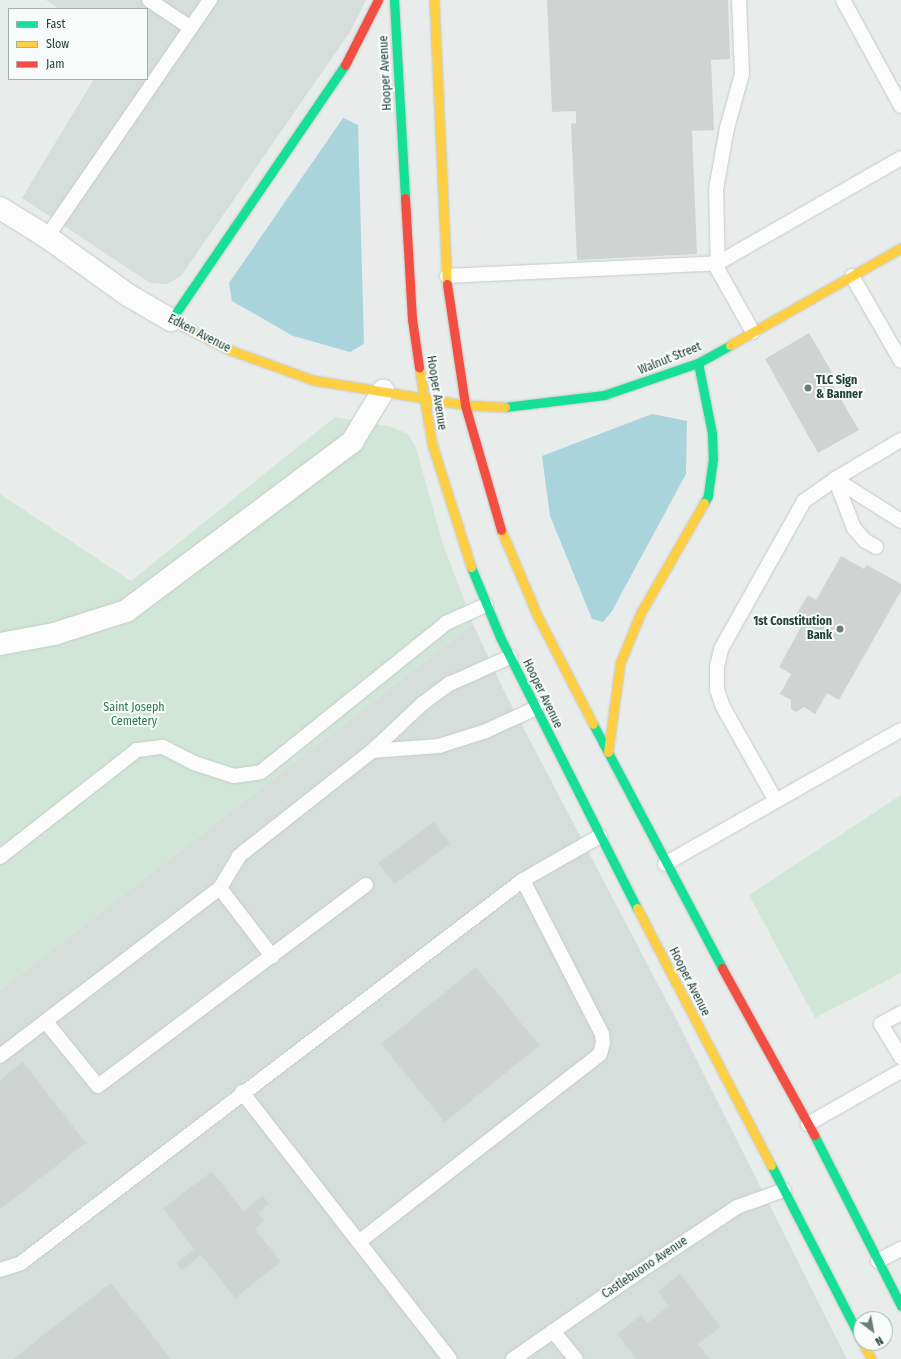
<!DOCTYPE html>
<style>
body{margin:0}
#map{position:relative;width:901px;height:1359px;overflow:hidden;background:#e8edeb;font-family:"Fira Sans Condensed",sans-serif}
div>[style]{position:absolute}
.built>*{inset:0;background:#d6dedb}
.green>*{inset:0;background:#d1e6d8}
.water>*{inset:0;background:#a9d4db}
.building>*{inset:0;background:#cfd4d2;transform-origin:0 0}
.roads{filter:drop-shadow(0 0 1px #c5cac8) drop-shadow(0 0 1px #c5cac8)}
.lane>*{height:14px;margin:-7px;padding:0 7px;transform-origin:7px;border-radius:7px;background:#fcfcfc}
.street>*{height:22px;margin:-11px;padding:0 11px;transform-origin:11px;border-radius:11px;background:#fcfcfc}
.fast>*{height:9px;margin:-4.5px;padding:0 4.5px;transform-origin:4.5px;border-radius:4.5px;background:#16e098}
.slow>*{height:9px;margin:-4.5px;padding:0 4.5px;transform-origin:4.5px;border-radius:4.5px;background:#ffcf43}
.jam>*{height:9px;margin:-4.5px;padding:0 4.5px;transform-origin:4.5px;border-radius:4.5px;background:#f24e42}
.dots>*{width:11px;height:11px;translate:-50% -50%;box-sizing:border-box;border:2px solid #f7fbf9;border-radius:50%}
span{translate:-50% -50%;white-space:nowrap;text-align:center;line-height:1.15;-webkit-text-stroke:4px #f7fbf9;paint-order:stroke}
.street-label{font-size:12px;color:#24423a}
.poi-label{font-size:12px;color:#24423a;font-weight:700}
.left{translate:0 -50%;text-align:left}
.right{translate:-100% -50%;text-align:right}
.park-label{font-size:12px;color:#2d7a4b}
.legend{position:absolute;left:8px;top:8px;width:140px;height:72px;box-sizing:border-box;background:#f7fbf9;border:1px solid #a3b1ad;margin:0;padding:5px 7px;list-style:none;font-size:12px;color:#24423a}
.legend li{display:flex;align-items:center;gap:8px;height:20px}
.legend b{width:20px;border:1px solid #a3b1ad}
.north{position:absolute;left:853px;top:1311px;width:40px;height:40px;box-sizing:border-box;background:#f7fbf9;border:1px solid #a3b1ad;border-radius:50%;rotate:148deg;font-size:11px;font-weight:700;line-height:16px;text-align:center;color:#24423a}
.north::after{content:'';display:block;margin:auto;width:14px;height:18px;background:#697e78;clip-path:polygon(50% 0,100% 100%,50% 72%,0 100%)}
</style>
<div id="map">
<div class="built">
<i style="clip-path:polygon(46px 0,366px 0,350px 32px,181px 276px,167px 284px,150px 283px,22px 198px,94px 79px,147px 79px,147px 9px,59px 9px)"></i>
<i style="clip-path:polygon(473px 624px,505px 693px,672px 1011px,847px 1359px,0 1359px,0 990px)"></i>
</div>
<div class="green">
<i style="clip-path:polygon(335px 417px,392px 427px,408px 434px,416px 448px,443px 544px,473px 624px,0 990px,0 494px,131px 581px)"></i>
<i style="clip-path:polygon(901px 795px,901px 973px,815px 1018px,749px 895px)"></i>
</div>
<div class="water">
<i style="clip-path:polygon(343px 118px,358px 125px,364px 344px,350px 352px,293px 336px,232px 301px,229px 283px)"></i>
<i style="clip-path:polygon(652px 414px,687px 421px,686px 474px,612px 611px,603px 622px,592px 619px,550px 516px,542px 456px)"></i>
</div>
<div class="building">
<i style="clip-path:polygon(547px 0,728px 0,730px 59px,711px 60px,714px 130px,692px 131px,697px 254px,577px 260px,571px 124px,576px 123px,576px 111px,552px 112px)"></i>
<i style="clip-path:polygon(809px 333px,833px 374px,828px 377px,859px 430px,818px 453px,765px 359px)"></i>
<i style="clip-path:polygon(841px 556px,864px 569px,867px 565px,901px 584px,901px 591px,839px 700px,827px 693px,815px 714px,804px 707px,796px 712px,791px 709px,791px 700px,780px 694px,791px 674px,779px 667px,803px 623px,795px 618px,801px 606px,808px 595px,816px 600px)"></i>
<i style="left:434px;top:822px;width:27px;height:69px;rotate:54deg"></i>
<i style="left:476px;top:967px;width:101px;height:122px;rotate:51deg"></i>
<i style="clip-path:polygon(23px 1062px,86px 1143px,0 1209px,0 1080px)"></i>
<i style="clip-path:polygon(212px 1171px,243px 1211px,263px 1196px,269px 1204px,258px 1213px,265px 1221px,255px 1229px,281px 1262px,235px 1298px,201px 1255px,182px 1270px,176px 1263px,194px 1249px,163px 1208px)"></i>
<i style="clip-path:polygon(680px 1274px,721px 1327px,698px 1344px,710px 1359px,636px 1359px,617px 1334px,641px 1315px,647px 1323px,669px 1306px,658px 1291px)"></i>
<i style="clip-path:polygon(111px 1283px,171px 1359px,13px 1359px,83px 1304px)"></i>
</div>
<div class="roads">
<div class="lane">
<i style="left:149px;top:0;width:50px;rotate:33.7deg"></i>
<i style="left:739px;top:0;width:74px;rotate:87.7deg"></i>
<i style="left:742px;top:74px;width:56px;rotate:105.5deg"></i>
<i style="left:727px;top:128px;width:62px;rotate:100.2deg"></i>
<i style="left:716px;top:189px;width:81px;rotate:88.6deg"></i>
<i style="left:718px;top:270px;width:71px;rotate:60.6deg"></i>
<i style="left:843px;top:0;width:121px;rotate:61.3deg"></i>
<i style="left:47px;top:237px;width:288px;rotate:-55.5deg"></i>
<i style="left:447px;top:276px;width:271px;rotate:-2.7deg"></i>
<i style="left:718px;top:263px;width:211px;rotate:-29.8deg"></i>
<i style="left:852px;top:276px;width:98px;rotate:60deg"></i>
<i style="left:835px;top:479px;width:53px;rotate:68.8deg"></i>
<i style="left:854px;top:528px;width:16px;rotate:50deg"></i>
<i style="left:864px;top:540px;width:14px;rotate:30deg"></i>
<i style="left:835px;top:479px;width:78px;rotate:32.5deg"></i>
<i style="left:372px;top:751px;width:67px;rotate:-4.3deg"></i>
<i style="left:439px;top:746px;width:49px;rotate:-17.7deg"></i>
<i style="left:486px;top:731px;width:55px;rotate:-24.7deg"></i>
<i style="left:776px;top:801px;width:108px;rotate:-119.4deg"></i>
<i style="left:723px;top:707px;width:18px;rotate:-109deg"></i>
<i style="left:717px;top:690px;width:23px;rotate:-90deg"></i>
<i style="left:717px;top:667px;width:18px;rotate:-77deg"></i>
<i style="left:721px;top:649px;width:170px;rotate:-60.7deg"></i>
<i style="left:804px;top:501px;width:38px;rotate:-35deg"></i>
<i style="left:835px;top:479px;width:77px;rotate:-30.6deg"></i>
<i style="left:0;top:857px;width:174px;rotate:-38deg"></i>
<i style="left:137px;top:750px;width:26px;rotate:-7deg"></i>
<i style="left:163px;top:747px;width:35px;rotate:27deg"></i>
<i style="left:194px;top:763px;width:42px;rotate:18deg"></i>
<i style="left:234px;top:776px;width:27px;rotate:-8deg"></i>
<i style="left:261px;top:772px;width:238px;rotate:-38.8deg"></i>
<i style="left:446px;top:623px;width:44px;rotate:-24.2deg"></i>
<i style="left:665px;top:864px;width:271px;rotate:-29.6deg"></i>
<i style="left:220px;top:888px;width:86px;rotate:52.6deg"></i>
<i style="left:901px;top:1013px;width:23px;rotate:151deg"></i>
<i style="left:881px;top:1024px;width:39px;rotate:59deg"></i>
<i style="left:46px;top:1022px;width:82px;rotate:50.9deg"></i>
<i style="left:98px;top:1086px;width:335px;rotate:-36.9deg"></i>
<i style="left:0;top:1056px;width:277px;rotate:-37.4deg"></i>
<i style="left:220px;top:888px;width:37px;rotate:-59deg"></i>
<i style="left:239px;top:856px;width:169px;rotate:-38.3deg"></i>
<i style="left:372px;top:751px;width:69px;rotate:-43.2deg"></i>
<i style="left:422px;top:704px;width:34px;rotate:-37deg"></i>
<i style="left:449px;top:684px;width:67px;rotate:-23.9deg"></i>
<i style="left:242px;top:1092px;width:338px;rotate:52.1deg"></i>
<i style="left:808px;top:1124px;width:107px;rotate:-29.7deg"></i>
<i style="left:360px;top:1241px;width:304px;rotate:-37.9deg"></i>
<i style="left:600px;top:1054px;width:11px;rotate:-75deg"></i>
<i style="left:603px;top:1043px;width:9px;rotate:-96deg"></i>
<i style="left:602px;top:1034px;width:173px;rotate:-117.2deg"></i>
<i style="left:878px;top:1261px;width:26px;rotate:-28deg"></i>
<i style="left:0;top:1270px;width:22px;rotate:-18deg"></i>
<i style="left:21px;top:1263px;width:631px;rotate:-37.34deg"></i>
<i style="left:523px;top:880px;width:89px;rotate:-29.7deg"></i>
<i style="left:553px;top:1331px;width:36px;rotate:51deg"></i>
<i style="left:513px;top:1359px;width:146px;rotate:-34.7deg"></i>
<i style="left:633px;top:1276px;width:125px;rotate:-33.6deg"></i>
<i style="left:737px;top:1207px;width:50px;rotate:-19.9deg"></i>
</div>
<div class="street">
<i style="left:0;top:208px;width:55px;rotate:31.7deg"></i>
<i style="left:47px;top:237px;width:100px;rotate:35.6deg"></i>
<i style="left:128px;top:295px;width:50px;rotate:30.2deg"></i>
<i style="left:0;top:644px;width:55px;rotate:-10.5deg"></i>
<i style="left:54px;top:634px;width:76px;rotate:-17.7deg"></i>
<i style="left:126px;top:611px;width:282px;rotate:-36.8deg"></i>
<i style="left:352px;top:442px;width:60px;rotate:-58.7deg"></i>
</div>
<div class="fast">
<i style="left:394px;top:0;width:198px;rotate:86.8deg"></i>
<i style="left:171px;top:320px;width:309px;rotate:-55.7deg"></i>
<i style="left:698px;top:363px;width:71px;rotate:78.7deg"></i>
<i style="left:712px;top:433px;width:26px;rotate:88deg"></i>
<i style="left:713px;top:459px;width:37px;rotate:98deg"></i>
<i style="left:708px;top:496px;width:8px;rotate:120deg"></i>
<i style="left:505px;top:407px;width:100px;rotate:-6.9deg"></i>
<i style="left:604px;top:395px;width:99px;rotate:-18.8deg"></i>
<i style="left:698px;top:363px;width:37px;rotate:-29deg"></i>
<i style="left:471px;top:567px;width:76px;rotate:67.5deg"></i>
<i style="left:500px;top:637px;width:304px;rotate:63.2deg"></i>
<i style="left:593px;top:724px;width:276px;rotate:62.1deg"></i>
<i style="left:814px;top:1135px;width:192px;rotate:63deg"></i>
<i style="left:771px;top:1165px;width:196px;rotate:62.7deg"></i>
</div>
<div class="slow">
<i style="left:434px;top:0;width:284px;rotate:87.4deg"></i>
<i style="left:171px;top:320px;width:66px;rotate:27deg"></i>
<i style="left:230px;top:350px;width:88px;rotate:19.9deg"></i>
<i style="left:313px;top:380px;width:154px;rotate:9.3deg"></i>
<i style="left:465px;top:405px;width:40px;rotate:2.9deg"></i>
<i style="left:730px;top:345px;width:197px;rotate:-29.6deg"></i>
<i style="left:419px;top:367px;width:78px;rotate:80.4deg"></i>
<i style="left:432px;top:444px;width:129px;rotate:72.4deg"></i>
<i style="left:501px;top:530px;width:95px;rotate:67deg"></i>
<i style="left:538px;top:617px;width:120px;rotate:62.8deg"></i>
<i style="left:608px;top:752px;width:90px;rotate:-82.3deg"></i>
<i style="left:620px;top:663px;width:55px;rotate:-67.6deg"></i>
<i style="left:641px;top:612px;width:126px;rotate:-60deg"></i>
<i style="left:637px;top:908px;width:290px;rotate:62.5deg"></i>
<i style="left:863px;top:1343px;width:18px;rotate:63deg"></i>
</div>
<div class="jam">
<i style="left:345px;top:65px;width:73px;rotate:-63.1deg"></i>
<i style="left:405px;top:198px;width:121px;rotate:86.7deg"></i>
<i style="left:412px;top:319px;width:49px;rotate:81.7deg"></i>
<i style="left:447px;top:284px;width:122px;rotate:81.5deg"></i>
<i style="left:465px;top:405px;width:130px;rotate:73.9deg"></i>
<i style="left:722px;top:968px;width:191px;rotate:61.1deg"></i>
</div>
</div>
<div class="dots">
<i style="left:808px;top:388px;background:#697e78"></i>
<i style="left:840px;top:629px;background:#697e78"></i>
</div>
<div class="street-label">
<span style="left:386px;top:73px;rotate:-93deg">Hooper Avenue</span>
<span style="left:199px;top:334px;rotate:27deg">Edken Avenue</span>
<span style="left:670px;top:359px;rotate:-22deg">Walnut Street</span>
<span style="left:436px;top:393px;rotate:81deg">Hooper Avenue</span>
<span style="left:542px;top:694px;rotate:64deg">Hooper Avenue</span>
<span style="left:689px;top:982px;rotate:63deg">Hooper Avenue</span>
<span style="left:645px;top:1268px;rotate:-34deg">Castlebuono Avenue</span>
</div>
<div class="poi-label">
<span class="left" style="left:816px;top:388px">TLC Sign<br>&amp; Banner</span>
<span class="right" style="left:832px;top:629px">1st Constitution<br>Bank</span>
</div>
<div class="park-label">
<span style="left:134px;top:715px">Saint Joseph<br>Cemetery</span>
</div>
<ul class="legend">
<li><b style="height:5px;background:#16e098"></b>Fast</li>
<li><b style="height:5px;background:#ffcf43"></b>Slow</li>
<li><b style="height:5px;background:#f24e42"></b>Jam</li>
</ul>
<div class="north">N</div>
</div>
